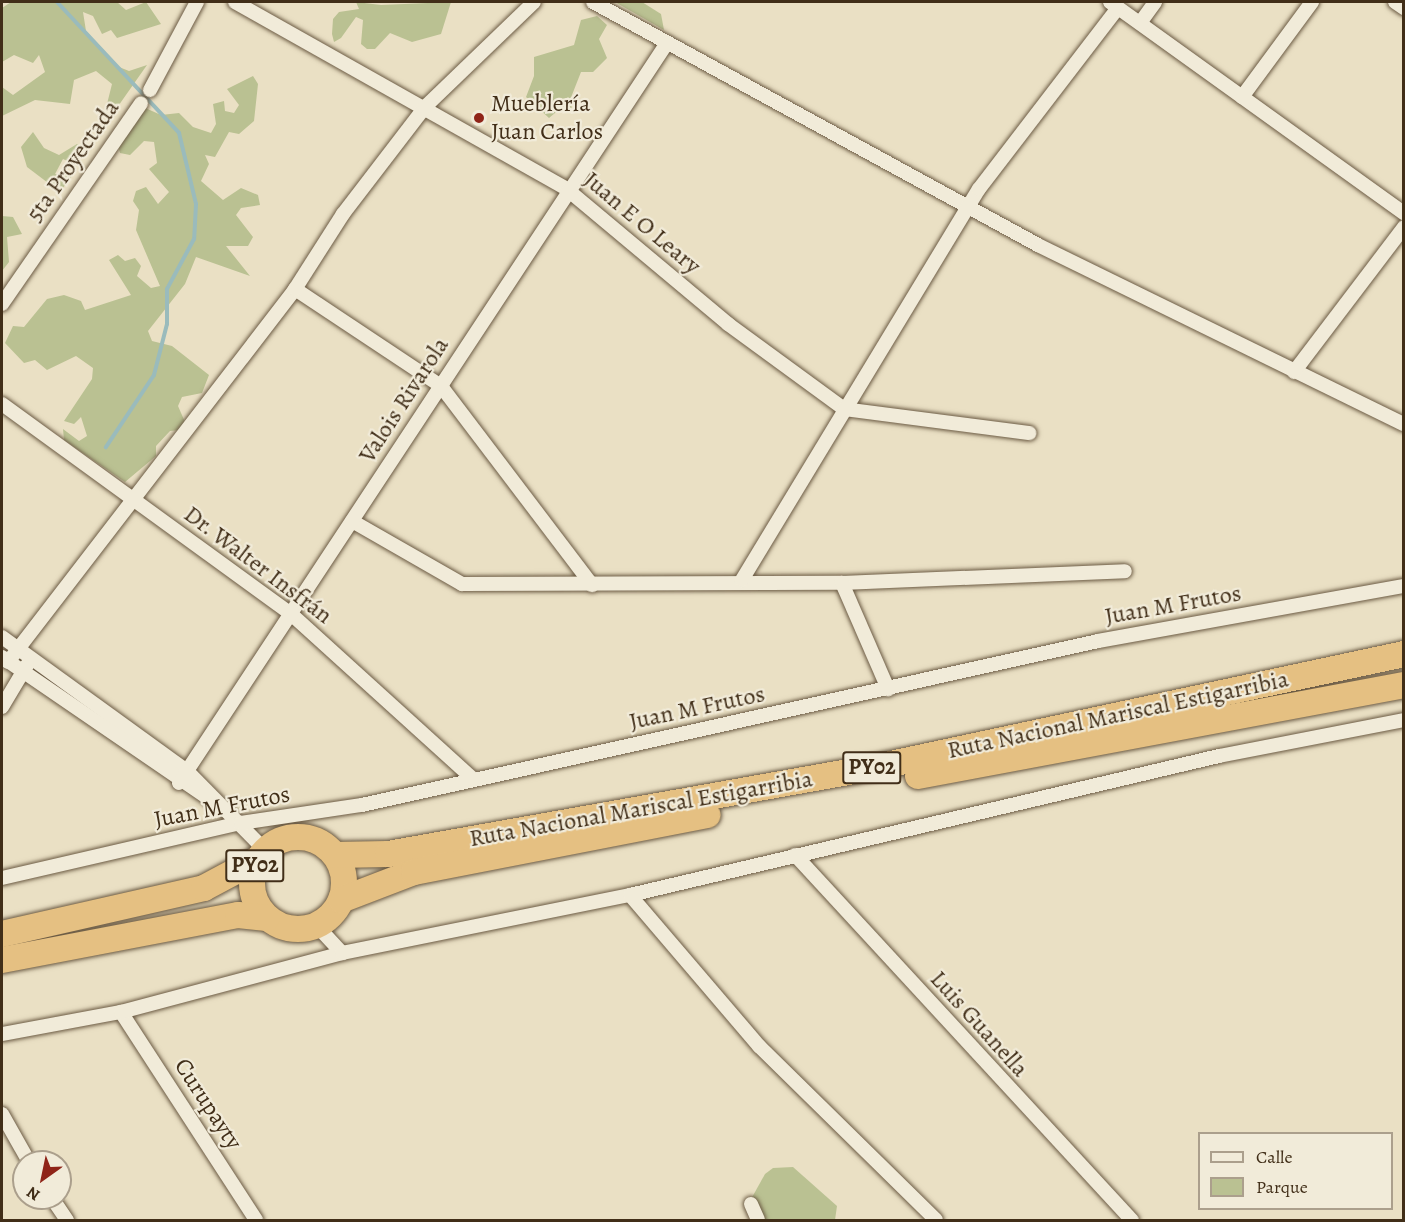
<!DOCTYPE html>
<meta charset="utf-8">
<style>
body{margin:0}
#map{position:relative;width:1405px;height:1222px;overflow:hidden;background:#eae0c4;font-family:Alegreya,serif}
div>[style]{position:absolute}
.green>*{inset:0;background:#bac192}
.stream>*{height:4px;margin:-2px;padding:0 2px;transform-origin:2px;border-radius:2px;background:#9abbbc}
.roads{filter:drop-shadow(0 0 2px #6b5a43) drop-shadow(0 0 2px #6b5a43)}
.street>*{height:14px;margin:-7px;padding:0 7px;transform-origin:7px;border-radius:7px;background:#f1ebd9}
.highway>*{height:26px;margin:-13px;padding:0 13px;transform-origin:13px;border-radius:13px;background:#e5c082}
.highway>.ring{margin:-13px;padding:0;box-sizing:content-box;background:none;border:26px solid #e5c082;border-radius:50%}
.dots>*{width:16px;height:16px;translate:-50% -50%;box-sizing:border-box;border:3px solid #f1ebd9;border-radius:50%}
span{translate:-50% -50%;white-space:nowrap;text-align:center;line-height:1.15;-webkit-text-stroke:4.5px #f1ebd9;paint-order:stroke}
.shield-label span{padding:2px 4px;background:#f1ebd9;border:2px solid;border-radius:4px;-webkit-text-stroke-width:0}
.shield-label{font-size:22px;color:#412e18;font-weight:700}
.poi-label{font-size:24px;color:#412e18}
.left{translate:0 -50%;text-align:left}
.street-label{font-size:24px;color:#412e18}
.frame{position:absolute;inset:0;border:3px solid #412e18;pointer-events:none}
.legend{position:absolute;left:1198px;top:1132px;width:195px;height:78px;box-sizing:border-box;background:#f1ebd9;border:2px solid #ab9f8c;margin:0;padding:8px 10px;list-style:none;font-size:18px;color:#412e18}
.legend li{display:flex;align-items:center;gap:12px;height:30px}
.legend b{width:30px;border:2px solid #ab9f8c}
.north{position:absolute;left:12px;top:1150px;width:60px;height:60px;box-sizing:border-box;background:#f1ebd9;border:2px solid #ab9f8c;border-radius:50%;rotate:213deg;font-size:16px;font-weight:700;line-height:24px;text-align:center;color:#412e18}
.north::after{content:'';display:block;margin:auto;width:21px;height:27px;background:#8f2418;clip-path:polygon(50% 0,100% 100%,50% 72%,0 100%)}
</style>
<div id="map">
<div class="green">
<i style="clip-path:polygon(11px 2px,117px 2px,126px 10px,146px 2px,161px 24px,117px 38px,111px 30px,102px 34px,93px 16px,83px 12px,86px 31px,119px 67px,129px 71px,147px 65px,114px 112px,107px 104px,112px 84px,96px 71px,74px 80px,70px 104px,35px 100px,2px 116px,2px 87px,13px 95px,45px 72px,39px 55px,33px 63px,14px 55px,2px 62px,2px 8px)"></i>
<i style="clip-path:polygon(356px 2px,381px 5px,451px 2px,441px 34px,412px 42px,390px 33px,375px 49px,367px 49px,361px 44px,363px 20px,356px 17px,341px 38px,334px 42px,332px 34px,333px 19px,339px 12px,359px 9px)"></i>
<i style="clip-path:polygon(615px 2px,642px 2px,661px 14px,664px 30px)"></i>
<i style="clip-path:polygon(597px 16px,607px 25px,599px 39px,607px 58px,593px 72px,581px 72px,570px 100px,572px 109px,561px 108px,549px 118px,526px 97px,534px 76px,534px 57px,574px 45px,581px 20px)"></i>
<i style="clip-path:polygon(253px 76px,258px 84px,254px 121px,239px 134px,229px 132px,215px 157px,205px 155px,209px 164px,201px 181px,223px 200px,241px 188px,258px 195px,260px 205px,241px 208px,236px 215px,253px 237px,248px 246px,226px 246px,250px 276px,196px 257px,185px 284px,148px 331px,152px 341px,172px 346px,209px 375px,202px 393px,182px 397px,178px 406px,185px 422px,180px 430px,170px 431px,156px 446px,156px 456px,125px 482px,64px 440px,63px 429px,79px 441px,87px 436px,81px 417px,74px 424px,64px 421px,92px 379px,93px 368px,76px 356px,47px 370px,35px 360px,24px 363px,5px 343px,13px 326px,24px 327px,47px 299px,64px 295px,81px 301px,85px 310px,131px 295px,109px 260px,118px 255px,125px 261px,135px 258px,141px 266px,137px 276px,151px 288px,160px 286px,136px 230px,139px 210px,133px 201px,136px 191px,146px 187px,158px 204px,169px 192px,149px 169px,157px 163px,154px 142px,144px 141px,130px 155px,120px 153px,117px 142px,143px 107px,161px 115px,179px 113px,193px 127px,211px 133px,216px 124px,213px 104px,224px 101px,225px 111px,234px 113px,239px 105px,227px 89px)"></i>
<i style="clip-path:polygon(33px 132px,44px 148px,59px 155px,77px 144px,86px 149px,74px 164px,63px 159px,55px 174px,72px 176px,60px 192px,27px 167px,21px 147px)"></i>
<i style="clip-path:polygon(2px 216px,13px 217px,22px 234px,7px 237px,9px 262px,2px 271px)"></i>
<i style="clip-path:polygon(793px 1167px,837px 1206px,835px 1220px,754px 1220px,750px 1201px,765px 1174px,773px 1168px)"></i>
</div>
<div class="stream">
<i style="left:57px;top:2px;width:179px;rotate:47deg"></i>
<i style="left:179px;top:133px;width:73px;rotate:76.5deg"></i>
<i style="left:196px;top:204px;width:35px;rotate:93deg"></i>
<i style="left:194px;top:239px;width:57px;rotate:118.4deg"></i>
<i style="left:167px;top:289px;width:35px;rotate:90deg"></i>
<i style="left:167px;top:324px;width:53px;rotate:104.3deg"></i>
<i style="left:154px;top:375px;width:87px;rotate:123.7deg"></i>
</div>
<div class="roads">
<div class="street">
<i style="left:235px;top:2px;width:382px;rotate:29.4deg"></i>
<i style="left:568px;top:190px;width:209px;rotate:39.9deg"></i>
<i style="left:728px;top:324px;width:144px;rotate:36.2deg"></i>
<i style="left:844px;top:409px;width:187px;rotate:7.4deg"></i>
<i style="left:593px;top:2px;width:507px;rotate:28.64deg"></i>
<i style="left:1038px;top:245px;width:407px;rotate:26.1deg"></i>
<i style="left:1110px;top:2px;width:362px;rotate:35.7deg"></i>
<i style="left:1395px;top:2px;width:11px;rotate:34deg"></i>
<i style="left:1140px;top:23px;width:26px;rotate:-54deg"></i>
<i style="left:150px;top:90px;width:100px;rotate:-61.9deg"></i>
<i style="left:1242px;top:97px;width:118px;rotate:-53.6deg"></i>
<i style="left:295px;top:289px;width:175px;rotate:33.6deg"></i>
<i style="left:441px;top:386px;width:250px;rotate:52.8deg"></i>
<i style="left:2px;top:304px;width:244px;rotate:-55.3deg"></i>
<i style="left:1294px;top:372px;width:182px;rotate:-52.8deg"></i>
<i style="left:2px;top:404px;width:356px;rotate:36deg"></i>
<i style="left:290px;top:613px;width:247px;rotate:42.2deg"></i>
<i style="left:352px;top:521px;width:127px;rotate:29.8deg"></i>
<i style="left:462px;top:584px;width:380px;rotate:-0.2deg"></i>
<i style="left:842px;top:583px;width:283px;rotate:-2.4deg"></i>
<i style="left:742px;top:580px;width:457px;rotate:-58.8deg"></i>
<i style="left:979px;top:189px;width:228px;rotate:-52.5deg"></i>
<i style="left:842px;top:583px;width:116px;rotate:66.5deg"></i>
<i style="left:2px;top:637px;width:228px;rotate:35.9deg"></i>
<i style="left:187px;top:771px;width:111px;rotate:45.4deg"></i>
<i style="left:2px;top:657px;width:250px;rotate:34.4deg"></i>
<i style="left:8px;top:662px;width:471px;rotate:-52.4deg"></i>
<i style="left:295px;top:289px;width:89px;rotate:-57.4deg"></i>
<i style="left:343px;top:214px;width:135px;rotate:-52.5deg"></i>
<i style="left:425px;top:107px;width:151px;rotate:-43.9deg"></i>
<i style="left:2px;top:707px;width:49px;rotate:-59.2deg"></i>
<i style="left:179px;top:783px;width:886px;rotate:-56.6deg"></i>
<i style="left:795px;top:855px;width:497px;rotate:47.3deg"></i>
<i style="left:2px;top:878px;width:245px;rotate:-13deg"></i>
<i style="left:241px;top:823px;width:122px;rotate:-8.5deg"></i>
<i style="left:362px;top:805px;width:754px;rotate:-12.56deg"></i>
<i style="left:1098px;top:641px;width:311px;rotate:-10.2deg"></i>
<i style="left:630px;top:895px;width:199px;rotate:49.5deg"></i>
<i style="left:759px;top:1046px;width:248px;rotate:44.5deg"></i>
<i style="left:317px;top:926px;width:37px;rotate:47deg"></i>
<i style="left:121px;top:1012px;width:248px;rotate:57deg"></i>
<i style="left:2px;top:1034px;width:121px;rotate:-10.5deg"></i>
<i style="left:121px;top:1012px;width:229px;rotate:-14.9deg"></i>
<i style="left:342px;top:953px;width:294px;rotate:-11.4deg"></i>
<i style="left:630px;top:895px;width:605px;rotate:-13.28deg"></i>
<i style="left:1219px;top:756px;width:188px;rotate:-11deg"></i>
<i style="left:2px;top:1114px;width:55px;rotate:60.6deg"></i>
<i style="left:52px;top:1198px;width:27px;rotate:56deg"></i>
<i style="left:751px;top:1204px;width:17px;rotate:66deg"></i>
</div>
<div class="highway">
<i style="left:918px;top:776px;width:494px;rotate:-10.6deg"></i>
<i class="ring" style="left:252px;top:837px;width:66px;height:66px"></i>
<i style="left:335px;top:855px;width:53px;rotate:-1.1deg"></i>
<i style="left:388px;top:854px;width:492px;rotate:-10.1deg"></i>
<i style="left:872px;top:768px;width:544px;rotate:-12.09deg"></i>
<i style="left:341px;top:900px;width:78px;rotate:-21deg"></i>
<i style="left:414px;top:872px;width:299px;rotate:-11deg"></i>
<i style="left:2px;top:934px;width:207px;rotate:-12.8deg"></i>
<i style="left:204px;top:888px;width:61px;rotate:-28.2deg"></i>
<i style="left:2px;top:960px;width:240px;rotate:-10.8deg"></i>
<i style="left:238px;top:915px;width:29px;rotate:6deg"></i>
</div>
</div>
<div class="dots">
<i style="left:479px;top:118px;background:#8f2418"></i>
</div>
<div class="shield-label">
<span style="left:872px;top:768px">PY02</span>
<span style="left:255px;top:866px">PY02</span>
</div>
<div class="poi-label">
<span class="left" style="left:491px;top:118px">Mueblería<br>Juan Carlos</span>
</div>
<div class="street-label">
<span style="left:73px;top:161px;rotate:-55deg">5ta Proyectada</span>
<span style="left:642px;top:223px;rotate:40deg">Juan E O Leary</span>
<span style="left:404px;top:400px;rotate:-57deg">Valois Rivarola</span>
<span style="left:258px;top:565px;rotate:37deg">Dr. Walter Insfrán</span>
<span style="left:1173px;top:605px;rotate:-10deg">Juan M Frutos</span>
<span style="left:697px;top:708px;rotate:-12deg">Juan M Frutos</span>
<span style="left:1118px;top:715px;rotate:-12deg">Ruta Nacional Mariscal Estigarribia</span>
<span style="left:222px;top:807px;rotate:-11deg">Juan M Frutos</span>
<span style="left:641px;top:809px;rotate:-10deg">Ruta Nacional Mariscal Estigarribia</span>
<span style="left:979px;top:1024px;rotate:48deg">Luis Guanella</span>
<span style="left:208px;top:1104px;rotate:57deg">Curupayty</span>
</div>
<div class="frame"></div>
<ul class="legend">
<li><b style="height:8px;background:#f1ebd9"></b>Calle</li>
<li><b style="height:16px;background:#bac192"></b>Parque</li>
</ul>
<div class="north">N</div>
</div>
